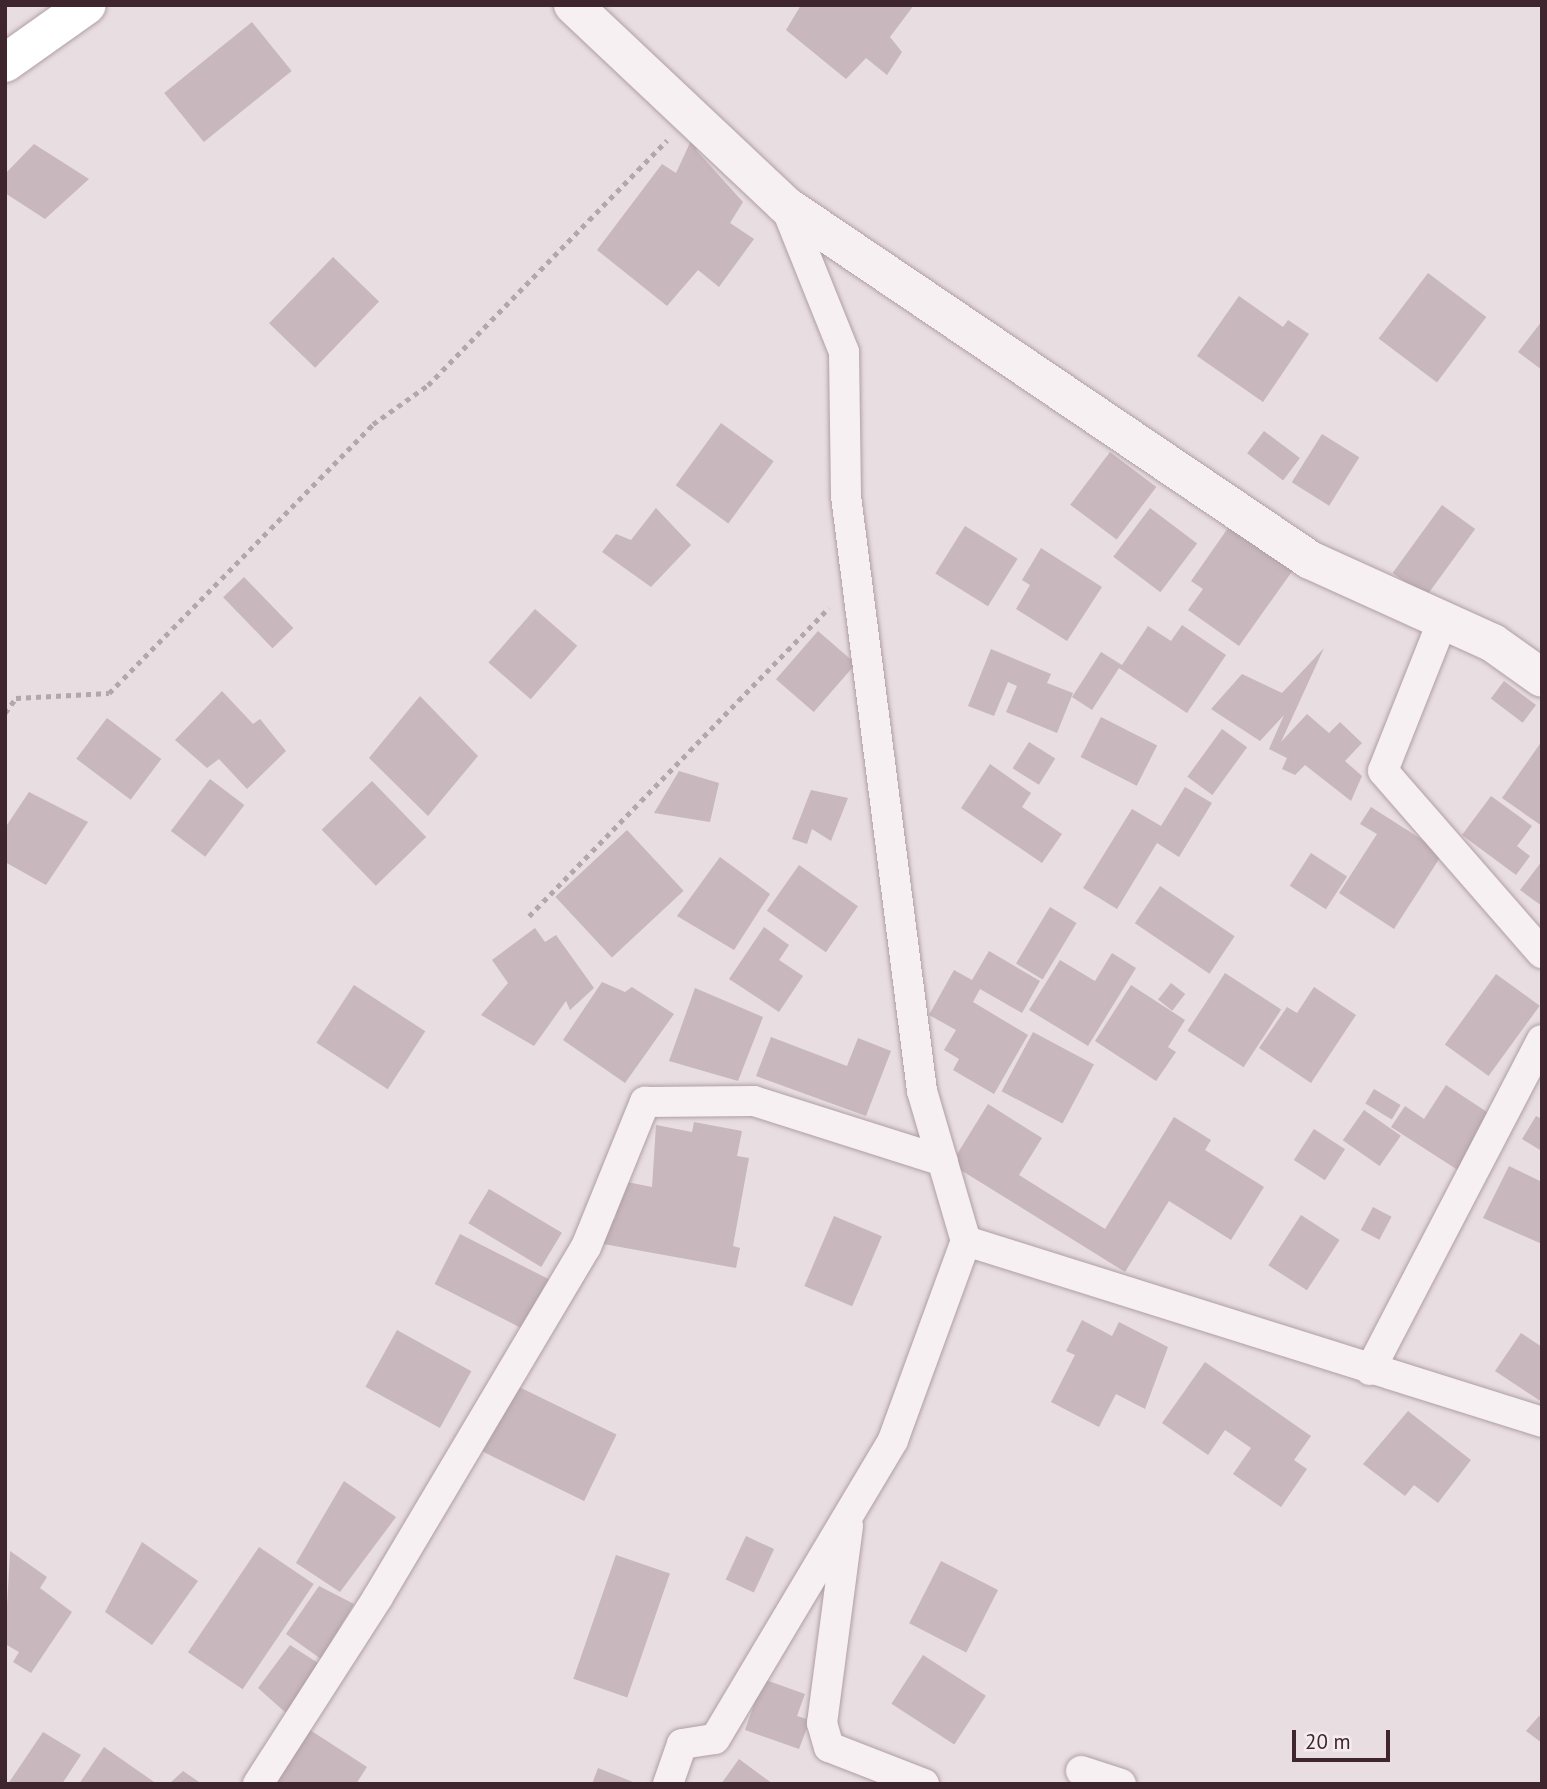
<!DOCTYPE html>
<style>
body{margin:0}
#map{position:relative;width:1547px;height:1789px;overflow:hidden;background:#e8dde1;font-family:"PT Sans",sans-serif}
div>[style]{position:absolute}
.building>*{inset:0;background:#c8b7bd;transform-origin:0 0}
.path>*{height:4.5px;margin-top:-2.25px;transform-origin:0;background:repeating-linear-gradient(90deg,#b4a7ab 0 5px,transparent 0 10px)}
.roads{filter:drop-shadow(0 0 2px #af9fa4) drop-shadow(0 0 2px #af9fa4)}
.minor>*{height:30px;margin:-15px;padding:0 15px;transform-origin:15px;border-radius:15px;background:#f6f0f2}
.tertiary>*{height:38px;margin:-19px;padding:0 19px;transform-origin:19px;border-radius:19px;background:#f6f0f2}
.secondary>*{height:38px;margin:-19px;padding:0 19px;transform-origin:19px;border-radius:19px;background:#fff}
span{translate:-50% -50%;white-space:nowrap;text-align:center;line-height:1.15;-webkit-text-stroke:6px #f5ecf0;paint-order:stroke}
.frame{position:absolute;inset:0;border:7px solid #3f262e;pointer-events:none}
.scale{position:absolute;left:1292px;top:1730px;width:98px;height:32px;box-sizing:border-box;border:4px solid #3f262e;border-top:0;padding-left:9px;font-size:21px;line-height:24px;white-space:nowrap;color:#3f262e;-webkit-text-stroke:5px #f5ecf0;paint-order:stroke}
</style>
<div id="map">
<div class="building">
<i style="clip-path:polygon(801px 5px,914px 5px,890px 37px,902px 52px,887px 75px,866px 58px,846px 79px,786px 30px)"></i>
<i style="left:252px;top:22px;width:63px;height:113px;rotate:51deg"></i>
<i style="clip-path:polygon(696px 130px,709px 135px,696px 150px,743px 202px,730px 223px,754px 239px,719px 287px,698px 270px,667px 306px,597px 250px,662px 164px,676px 173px)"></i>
<i style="clip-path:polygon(34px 144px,89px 179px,45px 219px,5px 193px,5px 174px)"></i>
<i style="left:333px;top:257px;width:64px;height:92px;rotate:44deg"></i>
<i style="left:1428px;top:273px;width:73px;height:82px;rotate:37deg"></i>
<i style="clip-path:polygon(1239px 296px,1283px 327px,1288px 320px,1309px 334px,1263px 402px,1197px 356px)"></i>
<i style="clip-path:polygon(1542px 321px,1542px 370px,1518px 352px)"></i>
<i style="left:721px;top:423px;width:65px;height:77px;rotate:36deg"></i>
<i style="left:1264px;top:431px;width:45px;height:28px;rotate:37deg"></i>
<i style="left:1322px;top:434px;width:44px;height:57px;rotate:32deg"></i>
<i style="left:1110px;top:452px;width:58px;height:66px;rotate:37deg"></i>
<i style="left:1442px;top:505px;width:41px;height:84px;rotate:36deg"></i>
<i style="clip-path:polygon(656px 508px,691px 545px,651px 587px,602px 552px,616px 534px,631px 540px)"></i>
<i style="left:1150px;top:508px;width:59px;height:61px;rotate:37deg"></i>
<i style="clip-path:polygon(1235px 518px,1298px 563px,1239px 646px,1188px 610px,1203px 589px,1191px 581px)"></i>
<i style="left:965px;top:526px;width:62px;height:56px;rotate:32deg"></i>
<i style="clip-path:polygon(1041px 548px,1102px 587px,1067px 641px,1016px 609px,1030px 585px,1022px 580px)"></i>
<i style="left:244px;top:577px;width:71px;height:29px;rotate:46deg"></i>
<i style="left:535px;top:609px;width:56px;height:71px;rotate:41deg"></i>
<i style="clip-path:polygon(1182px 625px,1226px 655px,1187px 713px,1119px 668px,1092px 710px,1072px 697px,1101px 652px,1122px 665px,1148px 626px,1171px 641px)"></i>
<i style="left:818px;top:631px;width:50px;height:64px;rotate:41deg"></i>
<i style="clip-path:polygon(1324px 648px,1281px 742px,1307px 714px,1329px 733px,1340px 722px,1362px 743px,1345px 761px,1362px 776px,1351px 801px,1305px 765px,1295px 775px,1282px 769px,1287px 758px,1269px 749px,1284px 715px,1260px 741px,1211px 709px,1242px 674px,1282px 693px)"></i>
<i style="clip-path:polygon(991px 649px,1051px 674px,1047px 683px,1073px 693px,1057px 733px,1006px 712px,1017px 686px,1008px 682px,994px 716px,968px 706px)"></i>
<i style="left:1504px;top:681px;width:40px;height:22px;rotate:37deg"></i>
<i style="clip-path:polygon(222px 691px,253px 724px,260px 719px,286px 751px,247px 789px,219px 759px,207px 768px,175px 740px)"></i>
<i style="clip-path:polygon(420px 696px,478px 756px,428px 816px,369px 758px)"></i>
<i style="left:1101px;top:717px;width:63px;height:45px;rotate:27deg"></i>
<i style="left:107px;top:718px;width:68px;height:51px;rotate:37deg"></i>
<i style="left:1222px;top:729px;width:31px;height:59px;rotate:36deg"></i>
<i style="clip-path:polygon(1542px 741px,1542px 826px,1502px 798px)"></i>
<i style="left:1029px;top:742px;width:31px;height:31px;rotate:32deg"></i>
<i style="clip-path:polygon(990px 764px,1031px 793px,1022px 807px,1062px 834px,1042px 863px,961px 808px)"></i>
<i style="clip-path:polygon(679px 771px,719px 783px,710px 822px,654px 813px)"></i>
<i style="left:210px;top:779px;width:43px;height:65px;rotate:37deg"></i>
<i style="left:372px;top:781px;width:78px;height:70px;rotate:46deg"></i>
<i style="clip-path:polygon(1185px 787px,1212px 803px,1179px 857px,1157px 843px,1117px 909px,1083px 888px,1132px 809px,1161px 826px)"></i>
<i style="clip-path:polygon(811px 790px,848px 798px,831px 841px,812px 829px,807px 844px,792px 839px)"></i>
<i style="clip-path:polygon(29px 792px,88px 822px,46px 885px,5px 862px,5px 828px)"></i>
<i style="clip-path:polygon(1491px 796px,1532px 826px,1517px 846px,1530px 856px,1516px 875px,1462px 835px)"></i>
<i style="clip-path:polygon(1371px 807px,1443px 853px,1394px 929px,1339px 893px,1377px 834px,1360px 824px)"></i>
<i style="left:627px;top:830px;width:83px;height:98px;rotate:47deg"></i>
<i style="left:1311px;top:853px;width:43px;height:39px;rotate:33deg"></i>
<i style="clip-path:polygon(720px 857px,770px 894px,734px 950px,677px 916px)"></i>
<i style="clip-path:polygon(1542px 861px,1542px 906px,1520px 890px)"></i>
<i style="left:799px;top:865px;width:72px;height:56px;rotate:35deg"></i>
<i style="left:1160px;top:886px;width:90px;height:45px;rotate:34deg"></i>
<i style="left:1050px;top:907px;width:31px;height:66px;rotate:31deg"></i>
<i style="clip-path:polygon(764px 927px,789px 945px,779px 960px,803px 976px,779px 1012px,729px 979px)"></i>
<i style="clip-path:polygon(535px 928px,545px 942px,556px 935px,594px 988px,570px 1010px,566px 1001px,534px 1046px,481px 1015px,508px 983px,492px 960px)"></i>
<i style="clip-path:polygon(989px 951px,1040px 981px,1022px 1013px,980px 989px,973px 1002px,1028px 1035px,994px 1094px,953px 1070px,959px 1059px,944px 1050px,956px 1030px,929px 1015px,954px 970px,972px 980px)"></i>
<i style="clip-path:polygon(1112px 953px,1136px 968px,1088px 1046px,1029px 1010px,1060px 960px,1095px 981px)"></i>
<i style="left:1225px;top:973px;width:67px;height:69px;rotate:33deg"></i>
<i style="left:1496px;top:974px;width:54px;height:87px;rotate:36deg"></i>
<i style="clip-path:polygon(602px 982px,625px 992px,632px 987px,674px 1014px,625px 1083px,563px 1040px)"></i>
<i style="left:1171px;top:983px;width:18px;height:21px;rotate:38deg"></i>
<i style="left:354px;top:985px;width:85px;height:69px;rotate:33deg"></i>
<i style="clip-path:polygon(1131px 985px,1185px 1020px,1168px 1047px,1176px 1052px,1156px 1081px,1095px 1041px)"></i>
<i style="clip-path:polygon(1314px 987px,1356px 1015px,1311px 1083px,1259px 1048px,1287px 1007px,1297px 1013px)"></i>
<i style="clip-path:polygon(695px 988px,763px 1017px,738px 1081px,669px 1061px)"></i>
<i style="left:1033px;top:1032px;width:69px;height:67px;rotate:28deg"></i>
<i style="clip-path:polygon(771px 1037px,847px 1066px,858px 1038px,891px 1051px,866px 1116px,756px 1076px)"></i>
<i style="clip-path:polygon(1446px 1085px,1490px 1114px,1464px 1174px,1391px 1127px,1405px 1106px,1424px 1119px)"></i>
<i style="left:1374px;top:1089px;width:31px;height:17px;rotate:31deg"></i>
<i style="clip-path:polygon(988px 1104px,1042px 1138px,1019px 1175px,1105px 1229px,1174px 1117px,1211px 1140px,1205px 1150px,1264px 1187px,1231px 1240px,1169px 1201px,1125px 1272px,951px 1164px)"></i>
<i style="left:1364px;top:1110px;width:45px;height:37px;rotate:35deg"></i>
<i style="clip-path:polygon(1536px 1116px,1542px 1119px,1540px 1150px,1522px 1139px)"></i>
<i style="clip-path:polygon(694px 1122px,742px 1131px,737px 1156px,749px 1158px,733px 1246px,740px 1248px,736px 1268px,598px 1243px,603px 1217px,615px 1219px,622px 1181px,652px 1187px,656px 1125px,692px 1132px)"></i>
<i style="left:1314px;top:1129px;width:37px;height:37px;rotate:33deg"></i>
<i style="clip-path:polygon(1509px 1166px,1542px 1182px,1542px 1244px,1483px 1218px)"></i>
<i style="left:489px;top:1189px;width:85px;height:40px;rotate:31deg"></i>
<i style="left:1373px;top:1207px;width:21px;height:26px;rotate:28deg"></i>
<i style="left:1301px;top:1215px;width:46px;height:60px;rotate:33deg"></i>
<i style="left:834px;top:1216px;width:52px;height:76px;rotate:23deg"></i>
<i style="left:460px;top:1234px;width:102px;height:56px;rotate:27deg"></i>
<i style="clip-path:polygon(1082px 1320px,1112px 1336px,1119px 1322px,1168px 1347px,1145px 1409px,1116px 1394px,1099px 1427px,1051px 1402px,1075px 1355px,1066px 1351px)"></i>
<i style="left:397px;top:1330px;width:85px;height:65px;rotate:29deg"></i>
<i style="clip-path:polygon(1521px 1333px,1542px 1347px,1542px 1402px,1495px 1371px)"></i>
<i style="clip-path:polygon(1205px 1362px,1311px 1436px,1294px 1460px,1307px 1469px,1281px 1507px,1233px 1474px,1251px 1448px,1225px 1430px,1208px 1455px,1162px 1423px)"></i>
<i style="left:515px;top:1385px;width:113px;height:74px;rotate:26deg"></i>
<i style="clip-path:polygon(1408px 1411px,1471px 1460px,1438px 1503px,1414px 1485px,1405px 1496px,1363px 1464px)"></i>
<i style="clip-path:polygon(344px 1481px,396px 1517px,340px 1592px,296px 1563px)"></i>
<i style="left:746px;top:1536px;width:31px;height:48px;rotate:25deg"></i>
<i style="clip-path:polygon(142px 1542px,198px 1581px,152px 1645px,105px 1612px)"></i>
<i style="left:259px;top:1547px;width:66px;height:127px;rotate:34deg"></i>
<i style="clip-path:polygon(10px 1551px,47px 1577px,40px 1588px,72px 1612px,31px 1673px,13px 1662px,19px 1652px,5px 1644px)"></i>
<i style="left:616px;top:1555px;width:57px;height:131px;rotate:19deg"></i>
<i style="left:941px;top:1561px;width:64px;height:70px;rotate:27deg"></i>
<i style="clip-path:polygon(319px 1586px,354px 1604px,321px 1659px,286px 1634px)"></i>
<i style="clip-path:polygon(290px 1645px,318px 1663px,286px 1713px,258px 1688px)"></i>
<i style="left:923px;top:1655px;width:75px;height:58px;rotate:33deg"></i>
<i style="clip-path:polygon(763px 1679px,805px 1694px,797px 1716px,810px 1720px,799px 1749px,745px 1730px)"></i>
<i style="clip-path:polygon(1539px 1716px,1542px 1718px,1542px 1743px,1526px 1731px)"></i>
<i style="clip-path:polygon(307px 1728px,367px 1767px,356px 1784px,272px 1784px)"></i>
<i style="clip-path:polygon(43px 1732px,81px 1755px,62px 1784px,8px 1784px)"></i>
<i style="clip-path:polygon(104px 1747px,157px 1784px,79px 1784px)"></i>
<i style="clip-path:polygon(739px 1759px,773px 1784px,721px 1784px)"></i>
<i style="clip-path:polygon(598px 1768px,638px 1784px,592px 1784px)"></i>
<i style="clip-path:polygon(183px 1771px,202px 1784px,169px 1784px)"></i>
</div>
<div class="path">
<i style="left:5px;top:713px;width:19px;rotate:-54deg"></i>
<i style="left:16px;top:698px;width:93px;rotate:-3.1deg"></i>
<i style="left:109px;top:693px;width:377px;rotate:-45.5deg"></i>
<i style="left:373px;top:424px;width:67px;rotate:-35.3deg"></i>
<i style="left:428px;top:385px;width:342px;rotate:-45.7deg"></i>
<i style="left:529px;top:916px;width:430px;rotate:-45.8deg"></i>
</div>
<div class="roads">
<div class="minor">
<i style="left:785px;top:205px;width:158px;rotate:68.1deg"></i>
<i style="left:844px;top:352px;width:144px;rotate:89.2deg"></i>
<i style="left:846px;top:496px;width:600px;rotate:82.72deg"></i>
<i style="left:922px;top:1091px;width:156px;rotate:73.7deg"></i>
<i style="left:1443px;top:620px;width:162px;rotate:111.7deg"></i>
<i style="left:1383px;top:771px;width:242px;rotate:48.9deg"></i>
<i style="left:1370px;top:1370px;width:372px;rotate:-62.5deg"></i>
<i style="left:848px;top:1526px;width:199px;rotate:97.5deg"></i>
<i style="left:822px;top:1723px;width:25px;rotate:74deg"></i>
<i style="left:829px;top:1747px;width:102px;rotate:21.3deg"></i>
<i style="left:1081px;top:1771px;width:42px;rotate:18deg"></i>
<i style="left:258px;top:1784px;width:222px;rotate:-57.3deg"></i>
<i style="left:378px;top:1597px;width:407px;rotate:-59.3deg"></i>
<i style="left:586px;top:1247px;width:157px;rotate:-67.9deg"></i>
<i style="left:645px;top:1102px;width:109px;rotate:-0.5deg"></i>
<i style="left:754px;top:1101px;width:198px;rotate:17.6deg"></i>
<i style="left:668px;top:1784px;width:42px;rotate:-70.7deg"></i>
<i style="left:682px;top:1744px;width:33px;rotate:-9deg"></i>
<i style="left:715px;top:1739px;width:348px;rotate:-59.2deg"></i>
<i style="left:893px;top:1440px;width:212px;rotate:-69.9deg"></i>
<i style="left:966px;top:1241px;width:604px;rotate:17.44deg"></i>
</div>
<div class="tertiary">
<i style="left:573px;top:5px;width:291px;rotate:43.3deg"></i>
<i style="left:785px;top:205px;width:634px;rotate:34.07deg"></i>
<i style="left:1310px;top:560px;width:201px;rotate:24.4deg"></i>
<i style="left:1493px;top:643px;width:60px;rotate:35.5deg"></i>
</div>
<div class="secondary">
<i style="left:5px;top:63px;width:100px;rotate:-35.3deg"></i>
</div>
</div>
<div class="frame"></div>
<div class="scale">20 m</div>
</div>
